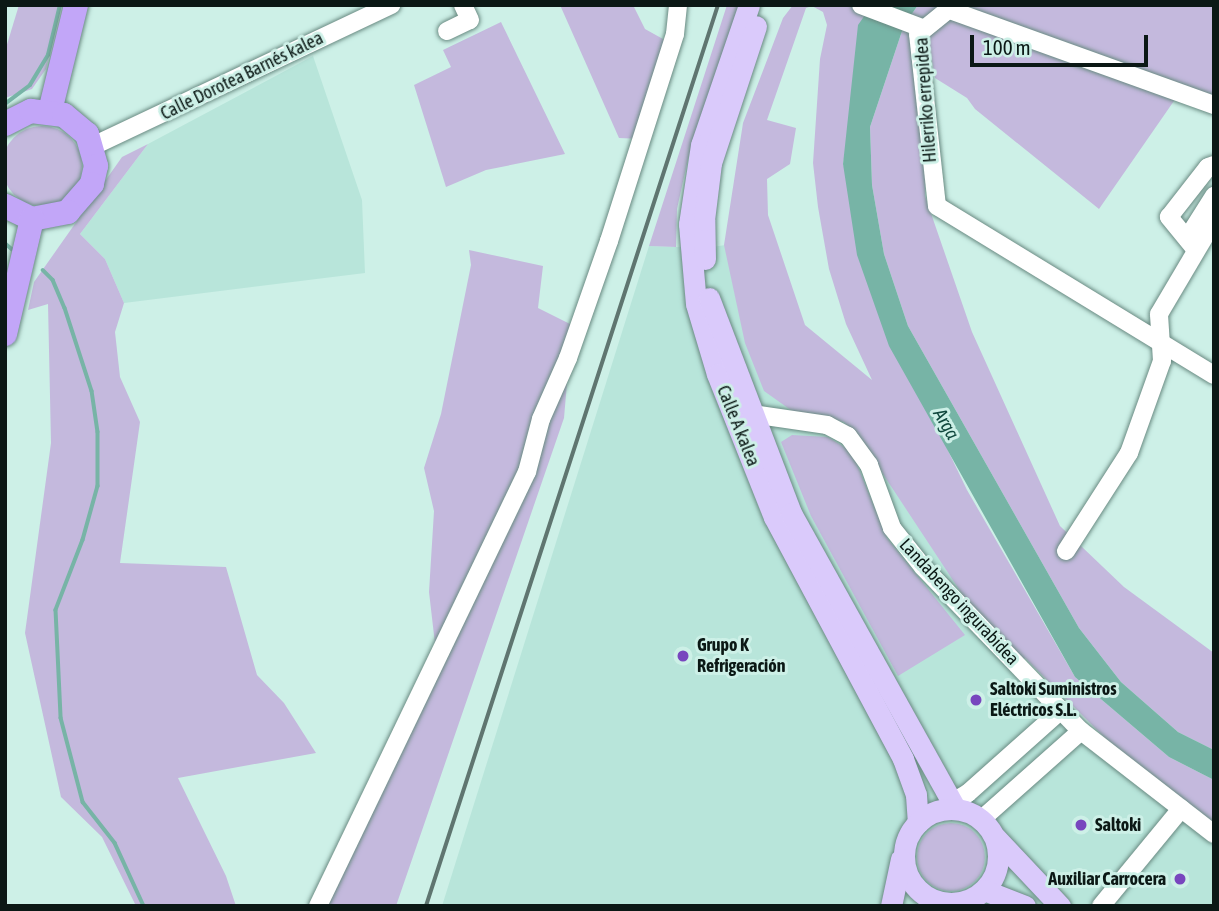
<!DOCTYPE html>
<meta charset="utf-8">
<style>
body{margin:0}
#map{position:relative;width:1219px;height:911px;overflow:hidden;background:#cdf0e7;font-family:"Asap Condensed",sans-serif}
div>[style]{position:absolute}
.built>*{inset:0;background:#b8e5da}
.green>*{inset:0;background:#c4b9dd}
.round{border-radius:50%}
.water>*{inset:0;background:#77b4a6}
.stream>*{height:3.5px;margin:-1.75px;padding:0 1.75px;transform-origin:1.75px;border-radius:1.75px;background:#77b4a6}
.roads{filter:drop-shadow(0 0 2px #698a82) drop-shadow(0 0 2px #698a82)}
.minor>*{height:18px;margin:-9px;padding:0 9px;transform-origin:9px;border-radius:9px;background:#fff}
.major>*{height:21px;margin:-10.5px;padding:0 10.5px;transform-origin:10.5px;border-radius:10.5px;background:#dacafb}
.major>.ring{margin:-10.5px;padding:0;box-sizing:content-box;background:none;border:21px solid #dacafb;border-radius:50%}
.highway>*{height:24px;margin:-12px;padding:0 12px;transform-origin:12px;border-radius:12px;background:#c2a6f8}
.rail>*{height:3.5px;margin:-1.75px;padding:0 1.75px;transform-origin:1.75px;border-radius:1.75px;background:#5f7570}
.dots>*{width:19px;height:19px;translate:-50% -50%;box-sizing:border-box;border:4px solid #cdf0e7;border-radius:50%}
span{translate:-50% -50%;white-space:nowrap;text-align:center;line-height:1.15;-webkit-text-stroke:6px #cdf0e7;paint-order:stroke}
.street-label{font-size:18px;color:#0b1815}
.poi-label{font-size:18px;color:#0b1815;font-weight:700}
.left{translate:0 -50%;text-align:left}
.right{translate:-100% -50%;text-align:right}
.water-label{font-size:19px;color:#11483e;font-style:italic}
.frame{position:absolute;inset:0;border:7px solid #0b1815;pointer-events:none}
.scale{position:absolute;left:970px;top:35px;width:178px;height:32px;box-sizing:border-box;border:4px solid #0b1815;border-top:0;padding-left:9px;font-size:21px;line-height:24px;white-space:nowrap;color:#0b1815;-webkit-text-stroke:5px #cdf0e7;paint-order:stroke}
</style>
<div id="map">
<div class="built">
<i style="clip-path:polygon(313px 56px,362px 200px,365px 273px,124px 303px,105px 259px,80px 234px,148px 144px)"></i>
<i style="clip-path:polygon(755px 241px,775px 321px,1019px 664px,1142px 775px,1214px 825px,1214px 906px,442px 906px,649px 246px,704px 248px)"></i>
</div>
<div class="green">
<i style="clip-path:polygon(19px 5px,61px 5px,46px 69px,32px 89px,5px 98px,5px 51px)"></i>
<i style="clip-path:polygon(560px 5px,633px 5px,645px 29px,672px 44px,642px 139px,619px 138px)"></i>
<i style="clip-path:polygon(727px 5px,739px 5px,688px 159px,677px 209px,676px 247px,649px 246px)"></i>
<i style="clip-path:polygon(evenodd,793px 5px,872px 5px,843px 164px,940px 434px,967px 490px,1075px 677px,1169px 757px,1214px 780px,1214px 824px,1132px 765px,1025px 658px,1018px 666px,966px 600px,879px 468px,844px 422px,795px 413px,764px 391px,745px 343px,724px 245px,743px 123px,783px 18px,793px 5px,812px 6px,823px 12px,827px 25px,820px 59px,813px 163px,818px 207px,829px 269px,846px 324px,872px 380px,805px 325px,768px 215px,767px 179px,790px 164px,796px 128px,767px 120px,806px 8px,812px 6px)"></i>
<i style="clip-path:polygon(918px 5px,1214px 5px,1214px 105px,1176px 98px,1099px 209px,975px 109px,967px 98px,935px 78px,928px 39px,925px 196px,972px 332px,1060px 526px,1124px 587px,1214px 653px,1214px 750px,1178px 732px,1121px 682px,1079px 628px,908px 326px,884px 254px,872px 185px,870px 127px,904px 25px)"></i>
<i style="clip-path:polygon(501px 22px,565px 154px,486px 170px,446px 187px,414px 85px,451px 67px,443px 50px)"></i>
<i class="round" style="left:2px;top:126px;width:80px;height:80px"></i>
<i style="clip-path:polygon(148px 144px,80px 234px,105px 259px,124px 303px,115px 332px,120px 377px,140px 422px,120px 563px,226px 567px,257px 675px,284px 703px,316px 753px,178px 778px,226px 876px,236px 906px,136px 906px,102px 837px,61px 797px,25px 633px,51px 443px,48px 304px,28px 310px,34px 282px,122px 157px)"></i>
<i style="clip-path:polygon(469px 250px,543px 266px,538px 308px,572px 325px,564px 418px,396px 906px,317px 906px,437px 661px,429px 592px,434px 511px,424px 468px,441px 414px,471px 265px)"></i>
<i style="clip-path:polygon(792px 435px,828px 437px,852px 452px,887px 538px,965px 635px,898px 676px,811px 516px,781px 442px)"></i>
<i class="round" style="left:917px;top:823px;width:68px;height:68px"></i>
</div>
<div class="water">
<i style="clip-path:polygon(872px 5px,918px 5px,904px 25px,870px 127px,872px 185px,884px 254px,908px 326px,1079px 628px,1121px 682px,1178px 732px,1214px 750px,1214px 780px,1169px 757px,1075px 677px,889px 346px,857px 255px,843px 164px,858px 25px)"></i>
</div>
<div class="stream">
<i style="left:5px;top:104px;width:31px;rotate:-37deg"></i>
<i style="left:30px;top:85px;width:35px;rotate:-59deg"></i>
<i style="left:48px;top:55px;width:51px;rotate:-76.5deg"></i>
<i style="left:5px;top:243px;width:9px;rotate:41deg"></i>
<i style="left:43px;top:270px;width:14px;rotate:45deg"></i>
<i style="left:53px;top:280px;width:30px;rotate:67deg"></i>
<i style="left:65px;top:308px;width:87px;rotate:72deg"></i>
<i style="left:92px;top:391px;width:41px;rotate:81.7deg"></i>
<i style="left:98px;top:432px;width:54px;rotate:90deg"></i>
<i style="left:98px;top:486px;width:56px;rotate:105.5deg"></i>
<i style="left:83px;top:540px;width:75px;rotate:111.1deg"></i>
<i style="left:56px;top:610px;width:108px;rotate:87.3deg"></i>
<i style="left:61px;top:718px;width:87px;rotate:75.3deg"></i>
<i style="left:83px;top:802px;width:52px;rotate:52deg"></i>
<i style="left:115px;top:843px;width:69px;rotate:65.3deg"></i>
</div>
<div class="roads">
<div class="minor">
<i style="left:861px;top:5px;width:65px;rotate:20.7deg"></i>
<i style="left:954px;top:5px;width:46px;rotate:141.1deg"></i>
<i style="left:918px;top:34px;width:173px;rotate:83.7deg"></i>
<i style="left:937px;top:206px;width:324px;rotate:31.4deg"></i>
<i style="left:950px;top:10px;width:281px;rotate:19.8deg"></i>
<i style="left:447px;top:31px;width:25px;rotate:-26deg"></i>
<i style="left:470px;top:20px;width:17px;rotate:-115deg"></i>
<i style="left:93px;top:146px;width:330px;rotate:-25.3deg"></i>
<i style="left:1188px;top:237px;width:49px;rotate:-57.6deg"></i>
<i style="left:1196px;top:250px;width:43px;rotate:-129.3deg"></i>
<i style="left:1169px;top:217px;width:63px;rotate:-52deg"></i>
<i style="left:1208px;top:167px;width:6px;rotate:-18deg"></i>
<i style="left:752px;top:414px;width:76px;rotate:8.3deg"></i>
<i style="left:827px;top:425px;width:24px;rotate:28deg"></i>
<i style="left:848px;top:436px;width:36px;rotate:54deg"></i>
<i style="left:869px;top:465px;width:67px;rotate:69.9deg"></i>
<i style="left:892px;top:528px;width:50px;rotate:51.5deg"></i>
<i style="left:923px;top:567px;width:228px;rotate:46.1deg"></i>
<i style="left:1081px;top:731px;width:168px;rotate:37.8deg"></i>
<i style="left:1066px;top:551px;width:117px;rotate:-57.3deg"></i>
<i style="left:1129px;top:453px;width:98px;rotate:-70.3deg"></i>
<i style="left:1162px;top:361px;width:47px;rotate:-93.7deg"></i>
<i style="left:1159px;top:314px;width:108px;rotate:-59.4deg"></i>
<i style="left:953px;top:802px;width:17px;rotate:-31deg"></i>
<i style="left:968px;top:793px;width:125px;rotate:-41.7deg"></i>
<i style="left:983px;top:818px;width:131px;rotate:-41.6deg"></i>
<i style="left:318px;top:906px;width:482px;rotate:-64.3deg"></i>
<i style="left:527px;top:472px;width:55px;rotate:-75.2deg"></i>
<i style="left:541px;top:419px;width:67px;rotate:-66.1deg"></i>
<i style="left:568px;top:358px;width:124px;rotate:-70.7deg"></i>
<i style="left:609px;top:241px;width:217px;rotate:-72.3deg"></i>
<i style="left:675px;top:34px;width:29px;rotate:-84deg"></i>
<i style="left:1101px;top:906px;width:126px;rotate:-50.5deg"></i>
</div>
<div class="major">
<i style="left:749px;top:5px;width:148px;rotate:108.9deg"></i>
<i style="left:701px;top:145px;width:80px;rotate:98.6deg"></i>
<i style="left:689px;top:224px;width:80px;rotate:85deg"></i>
<i style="left:696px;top:304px;width:73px;rotate:73.3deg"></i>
<i style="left:717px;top:374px;width:154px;rotate:68.3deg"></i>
<i style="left:774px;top:517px;width:274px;rotate:61.9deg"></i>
<i style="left:903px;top:759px;width:38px;rotate:70deg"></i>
<i style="left:916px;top:795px;width:28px;rotate:86deg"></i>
<i style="left:705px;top:259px;width:39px;rotate:-91deg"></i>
<i style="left:704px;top:220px;width:57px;rotate:-83deg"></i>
<i style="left:711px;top:163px;width:144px;rotate:-71.8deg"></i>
<i style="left:709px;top:298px;width:230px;rotate:69.1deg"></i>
<i style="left:791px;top:513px;width:338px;rotate:60.9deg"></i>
<i class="ring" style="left:904px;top:809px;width:73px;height:73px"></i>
<i style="left:995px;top:837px;width:95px;rotate:46.7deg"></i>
<i style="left:984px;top:890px;width:44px;rotate:21.3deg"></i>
<i style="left:891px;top:906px;width:48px;rotate:-78deg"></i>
</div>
<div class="highway">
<i style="left:50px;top:111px;width:109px;rotate:-76.2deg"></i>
<i style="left:5px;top:124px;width:29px;rotate:-27deg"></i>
<i style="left:31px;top:111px;width:33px;rotate:7deg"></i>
<i style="left:64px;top:115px;width:30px;rotate:40deg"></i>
<i style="left:87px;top:134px;width:33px;rotate:74deg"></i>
<i style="left:96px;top:166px;width:18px;rotate:103deg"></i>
<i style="left:92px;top:184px;width:37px;rotate:131deg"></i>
<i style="left:68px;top:212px;width:37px;rotate:169deg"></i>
<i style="left:32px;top:219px;width:30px;rotate:-154deg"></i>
<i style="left:5px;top:334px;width:118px;rotate:-76.8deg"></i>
</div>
</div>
<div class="rail">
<i style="left:426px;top:906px;width:947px;rotate:-72.04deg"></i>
</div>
<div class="dots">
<i style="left:683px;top:656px;background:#7846be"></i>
<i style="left:976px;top:700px;background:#7846be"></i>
<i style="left:1081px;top:825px;background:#7846be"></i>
<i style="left:1180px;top:879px;background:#7846be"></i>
</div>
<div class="street-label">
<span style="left:242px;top:76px;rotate:-26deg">Calle Dorotea Barnés kalea</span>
<span style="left:926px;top:100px;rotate:-94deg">Hilerriko errepidea</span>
<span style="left:738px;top:426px;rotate:68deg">Calle A kalea</span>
<span style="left:959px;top:602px;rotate:47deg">Landabengo ingurabidea</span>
</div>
<div class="poi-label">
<span class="left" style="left:697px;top:656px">Grupo K<br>Refrigeración</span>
<span class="left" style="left:990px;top:700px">Saltoki Suministros<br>Eléctricos S.L.</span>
<span class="left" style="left:1095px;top:825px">Saltoki</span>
<span class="right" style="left:1166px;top:879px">Auxiliar Carrocera</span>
</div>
<div class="water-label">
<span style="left:946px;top:424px;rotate:60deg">Arga</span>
</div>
<div class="frame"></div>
<div class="scale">100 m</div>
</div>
